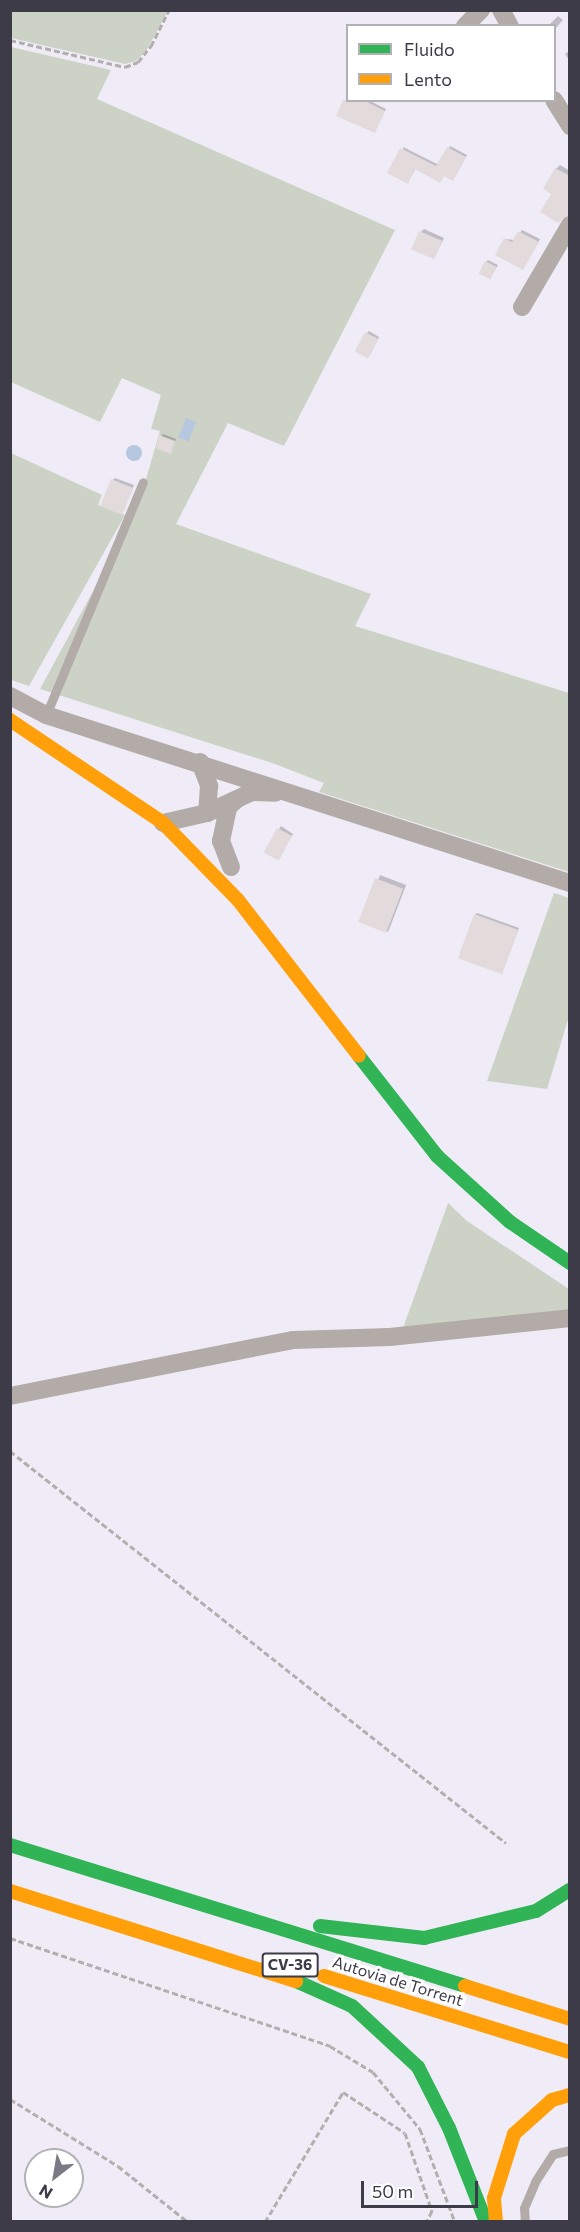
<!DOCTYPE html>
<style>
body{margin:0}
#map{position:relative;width:580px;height:2232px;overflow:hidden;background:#efecf7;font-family:Commissioner,sans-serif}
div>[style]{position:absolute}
.green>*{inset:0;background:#ccd3c6}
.water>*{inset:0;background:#b6c7e0;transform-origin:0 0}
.round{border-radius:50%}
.shadow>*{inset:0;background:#0003;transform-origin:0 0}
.building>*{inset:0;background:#e3dadb;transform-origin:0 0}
.path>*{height:3px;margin-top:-1.5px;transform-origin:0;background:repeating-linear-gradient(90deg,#b3afaf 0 6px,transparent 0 9px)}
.lane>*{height:9px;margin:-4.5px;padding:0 4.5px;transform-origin:4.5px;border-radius:4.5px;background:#b2aba7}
.street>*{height:18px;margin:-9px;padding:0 9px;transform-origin:9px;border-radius:9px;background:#b2aba7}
.fast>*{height:14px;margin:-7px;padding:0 7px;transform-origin:7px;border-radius:7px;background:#30b455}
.slow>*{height:14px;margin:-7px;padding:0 7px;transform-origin:7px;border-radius:7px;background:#ff9f0a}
span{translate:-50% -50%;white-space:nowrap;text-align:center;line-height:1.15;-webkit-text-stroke:6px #fff;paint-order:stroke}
.shield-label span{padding:2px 4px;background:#fff;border:2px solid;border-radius:4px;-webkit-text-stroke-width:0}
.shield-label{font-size:15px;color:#3e3b48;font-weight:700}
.street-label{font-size:16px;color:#3e3b48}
.frame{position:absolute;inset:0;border:12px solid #3e3b48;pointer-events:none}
.legend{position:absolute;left:346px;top:24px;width:210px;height:78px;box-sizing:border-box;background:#fff;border:2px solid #b2b1b6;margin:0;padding:8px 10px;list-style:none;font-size:18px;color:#3e3b48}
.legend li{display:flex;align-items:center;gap:12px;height:30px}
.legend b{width:30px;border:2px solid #b2b1b6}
.north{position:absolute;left:24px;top:2148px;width:60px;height:60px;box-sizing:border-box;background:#fff;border:2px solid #b2b1b6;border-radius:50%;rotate:211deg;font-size:16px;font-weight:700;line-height:24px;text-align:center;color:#3e3b48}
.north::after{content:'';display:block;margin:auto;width:21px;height:27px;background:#7c7985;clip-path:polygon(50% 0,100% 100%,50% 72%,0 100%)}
.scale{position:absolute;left:361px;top:2181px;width:117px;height:27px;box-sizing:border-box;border:3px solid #3e3b48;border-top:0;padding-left:8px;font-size:18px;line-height:21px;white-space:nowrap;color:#3e3b48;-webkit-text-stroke:4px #fff;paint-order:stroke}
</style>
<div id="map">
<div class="green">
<i style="clip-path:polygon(11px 10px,168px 10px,168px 11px,146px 51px,136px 61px,125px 64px,11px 38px)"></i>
<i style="clip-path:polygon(11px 47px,111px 70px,97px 99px,395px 230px,284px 446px,228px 423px,176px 524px,371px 594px,355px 626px,569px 693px,569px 872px,319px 792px,324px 783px,275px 764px,40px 689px,137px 510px,160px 431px,151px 429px,161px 395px,122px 378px,100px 422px,11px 382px)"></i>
<i style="clip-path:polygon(11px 453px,102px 495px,98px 505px,125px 515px,29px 686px,11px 680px)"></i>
<i style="clip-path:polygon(554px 893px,569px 898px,570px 1013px,547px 1089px,487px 1081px)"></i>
<i style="clip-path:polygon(448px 1203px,467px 1221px,569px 1289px,569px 1311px,403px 1328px)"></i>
</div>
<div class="water">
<i style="left:186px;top:418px;width:11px;height:21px;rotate:22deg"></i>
<i class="round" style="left:126px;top:445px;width:16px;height:16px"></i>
</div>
<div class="shadow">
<i style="clip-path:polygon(558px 16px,563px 20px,554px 30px,554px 26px,548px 26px)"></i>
<i style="clip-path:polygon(570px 50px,570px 62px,565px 54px)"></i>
<i style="clip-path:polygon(348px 95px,348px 100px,368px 100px,386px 109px,376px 129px,338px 115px)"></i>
<i style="clip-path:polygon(450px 146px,467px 155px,455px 177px,416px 168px,408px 182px,403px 147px,439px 165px)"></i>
<i style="clip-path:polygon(560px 165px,570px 171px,570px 213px,556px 169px)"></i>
<i style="clip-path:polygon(424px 229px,444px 238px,434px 258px,421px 232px)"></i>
<i style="clip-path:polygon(522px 230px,540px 239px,523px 268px,505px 239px,515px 240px)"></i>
<i style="clip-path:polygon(488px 260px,498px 265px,492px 275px,486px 262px)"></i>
<i style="clip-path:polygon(369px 331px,379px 337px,370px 355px,367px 333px)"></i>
<i style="clip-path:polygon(163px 434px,176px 439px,170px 452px,161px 436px)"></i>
<i style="clip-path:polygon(115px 478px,134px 485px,122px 512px,113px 480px)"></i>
<i style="clip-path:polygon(281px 826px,293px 834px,279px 857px,264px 852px)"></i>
<i style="left:380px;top:875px;width:28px;height:50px;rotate:21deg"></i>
<i style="clip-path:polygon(477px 913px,519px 928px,502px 973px,475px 915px)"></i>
</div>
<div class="building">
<i style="clip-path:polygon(343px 100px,363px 100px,385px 111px,375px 133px,336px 116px)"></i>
<i style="clip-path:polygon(447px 147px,466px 157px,453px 181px,444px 176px,440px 183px,415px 169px,408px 184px,387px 173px,400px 148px,436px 166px)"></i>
<i style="clip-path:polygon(555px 168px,570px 176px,570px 214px,558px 223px,540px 212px,551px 194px,543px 189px)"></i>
<i style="left:419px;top:231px;width:25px;height:20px;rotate:23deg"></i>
<i style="clip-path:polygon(518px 231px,539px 242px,523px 270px,495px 255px,504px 238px,512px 242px)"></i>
<i style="left:485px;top:261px;width:13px;height:14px;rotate:27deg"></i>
<i style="left:365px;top:332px;width:15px;height:22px;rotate:28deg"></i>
<i style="clip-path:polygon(159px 435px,175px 441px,171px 454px,156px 448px)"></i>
<i style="left:111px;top:479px;width:24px;height:29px;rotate:22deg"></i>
<i style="left:277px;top:828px;width:17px;height:28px;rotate:28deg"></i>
<i style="left:375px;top:878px;width:30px;height:47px;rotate:21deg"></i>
<i style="left:474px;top:914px;width:47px;height:47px;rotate:20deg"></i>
</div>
<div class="path">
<i style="left:10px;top:40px;width:118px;rotate:13.2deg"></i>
<i style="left:125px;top:67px;width:14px;rotate:-21deg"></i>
<i style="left:138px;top:62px;width:21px;rotate:-51deg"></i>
<i style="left:151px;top:46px;width:40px;rotate:-63.4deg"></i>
<i style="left:10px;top:1451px;width:632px;rotate:38.32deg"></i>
<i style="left:10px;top:1938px;width:338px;rotate:18.6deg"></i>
<i style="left:330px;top:2046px;width:50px;rotate:31.2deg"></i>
<i style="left:373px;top:2072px;width:74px;rotate:50.5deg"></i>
<i style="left:420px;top:2129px;width:99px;rotate:69.4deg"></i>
<i style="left:10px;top:2099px;width:127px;rotate:31.8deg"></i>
<i style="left:118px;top:2166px;width:90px;rotate:38.7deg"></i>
<i style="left:265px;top:2222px;width:152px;rotate:-59deg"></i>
<i style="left:343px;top:2092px;width:74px;rotate:33.5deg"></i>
<i style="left:405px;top:2133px;width:83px;rotate:70.9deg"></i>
<i style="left:432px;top:2211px;width:13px;rotate:119deg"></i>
</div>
<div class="lane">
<i style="left:46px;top:715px;width:252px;rotate:-67.4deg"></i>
<i style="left:525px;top:2222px;width:14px;rotate:-94deg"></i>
<i style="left:524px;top:2208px;width:30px;rotate:-67deg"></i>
<i style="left:536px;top:2180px;width:31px;rotate:-57deg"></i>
<i style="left:553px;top:2154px;width:17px;rotate:-13deg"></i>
</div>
<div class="street">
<i style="left:501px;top:10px;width:18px;rotate:61deg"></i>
<i style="left:465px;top:26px;width:23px;rotate:-45deg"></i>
<i style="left:554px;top:100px;width:31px;rotate:58deg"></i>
<i style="left:522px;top:307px;width:95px;rotate:-59.7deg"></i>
<i style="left:10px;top:696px;width:41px;rotate:27.8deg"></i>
<i style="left:46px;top:715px;width:550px;rotate:17.78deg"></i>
<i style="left:200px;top:762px;width:26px;rotate:69deg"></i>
<i style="left:209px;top:786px;width:27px;rotate:94deg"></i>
<i style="left:163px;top:823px;width:45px;rotate:-12.8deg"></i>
<i style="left:207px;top:813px;width:50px;rotate:-25deg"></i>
<i style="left:252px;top:792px;width:23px;rotate:2deg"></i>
<i style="left:231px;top:867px;width:28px;rotate:-111deg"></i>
<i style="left:221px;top:841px;width:35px;rotate:-78deg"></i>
<i style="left:228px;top:807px;width:11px;rotate:-41deg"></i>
<i style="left:10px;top:1396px;width:288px;rotate:-11.2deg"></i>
<i style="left:293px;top:1340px;width:97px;rotate:-1.8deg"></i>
<i style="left:390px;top:1337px;width:181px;rotate:-6deg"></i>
</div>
<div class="fast">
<i style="left:359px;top:1056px;width:127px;rotate:52deg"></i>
<i style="left:437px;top:1156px;width:98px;rotate:42.1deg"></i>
<i style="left:510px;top:1222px;width:73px;rotate:34.3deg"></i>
<i style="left:10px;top:1845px;width:476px;rotate:17.2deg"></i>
<i style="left:320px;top:1926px;width:105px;rotate:6.6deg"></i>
<i style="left:424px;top:1938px;width:115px;rotate:-13.6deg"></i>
<i style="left:536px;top:1911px;width:40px;rotate:-32deg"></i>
<i style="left:296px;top:1981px;width:61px;rotate:24.1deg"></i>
<i style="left:352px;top:2006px;width:90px;rotate:42.7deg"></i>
<i style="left:418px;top:2067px;width:68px;rotate:63.1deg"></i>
<i style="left:449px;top:2128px;width:101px;rotate:68.5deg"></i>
</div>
<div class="slow">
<i style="left:10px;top:720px;width:184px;rotate:33.9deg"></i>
<i style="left:163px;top:823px;width:107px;rotate:45.8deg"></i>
<i style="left:238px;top:900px;width:197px;rotate:52.2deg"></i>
<i style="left:10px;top:1891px;width:300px;rotate:17.5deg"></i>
<i style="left:324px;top:1976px;width:257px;rotate:17.2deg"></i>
<i style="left:465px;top:1986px;width:110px;rotate:17.4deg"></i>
<i style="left:496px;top:2222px;width:24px;rotate:-95deg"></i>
<i style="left:494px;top:2198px;width:67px;rotate:-72.6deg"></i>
<i style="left:514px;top:2134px;width:51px;rotate:-41.8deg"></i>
<i style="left:552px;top:2100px;width:19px;rotate:-16deg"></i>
</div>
<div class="shield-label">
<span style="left:290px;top:1965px">CV-36</span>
</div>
<div class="street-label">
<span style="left:398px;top:1981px;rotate:17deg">Autovia de Torrent</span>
</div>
<div class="frame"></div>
<ul class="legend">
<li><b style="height:8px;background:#30b455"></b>Fluido</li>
<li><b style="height:8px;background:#ff9f0a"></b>Lento</li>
</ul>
<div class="north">N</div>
<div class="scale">50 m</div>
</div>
